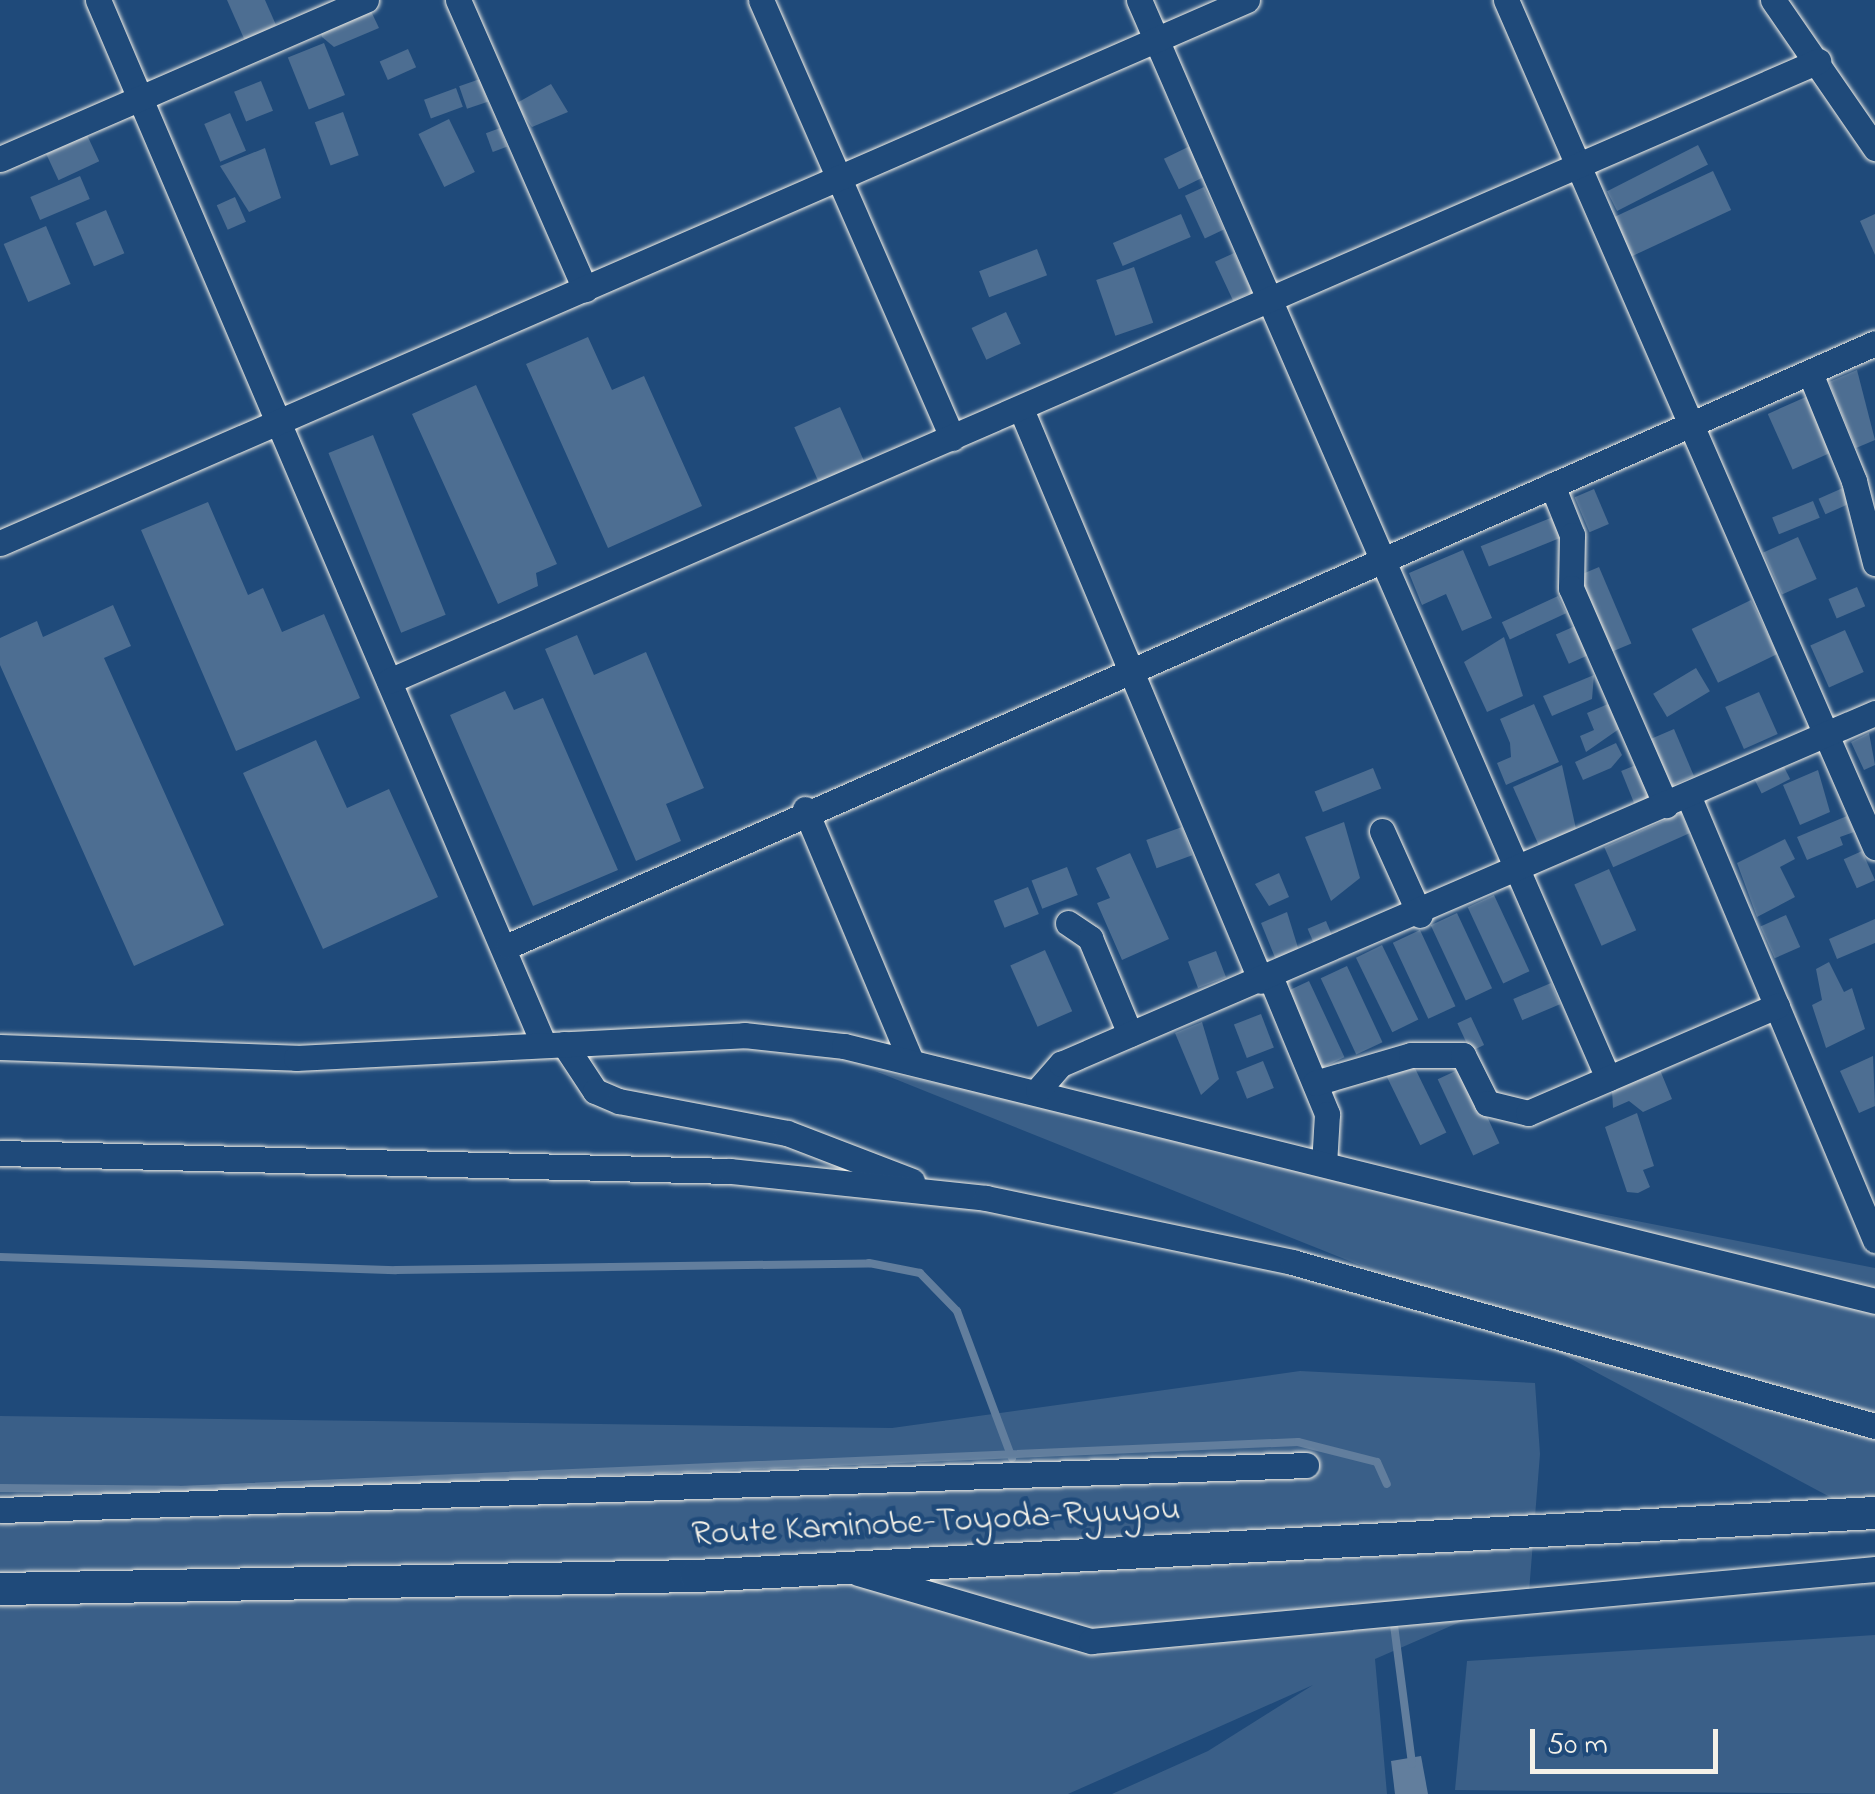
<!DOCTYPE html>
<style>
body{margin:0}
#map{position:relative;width:1875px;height:1794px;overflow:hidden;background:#1f4a7a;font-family:"Indie Flower",sans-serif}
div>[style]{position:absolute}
.green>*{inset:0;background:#3a5f88}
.water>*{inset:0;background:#627e9d}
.stream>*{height:8px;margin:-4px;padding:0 4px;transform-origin:4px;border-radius:4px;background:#627e9d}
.building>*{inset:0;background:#4d6e92;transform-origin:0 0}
.roads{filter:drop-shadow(0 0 2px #f4f1e8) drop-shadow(0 0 2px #f4f1e8)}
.minor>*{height:25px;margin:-12.5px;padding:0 12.5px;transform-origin:12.5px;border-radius:12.5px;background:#1f4a7a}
.major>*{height:32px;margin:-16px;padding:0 16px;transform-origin:16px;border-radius:16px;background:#1f4a7a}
span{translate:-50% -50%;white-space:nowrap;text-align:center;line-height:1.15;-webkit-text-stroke:9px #1f4a7a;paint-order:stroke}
.street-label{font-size:35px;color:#f4f1e8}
.scale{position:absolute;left:1530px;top:1729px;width:188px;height:45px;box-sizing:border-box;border:5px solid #f4f1e8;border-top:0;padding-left:12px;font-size:30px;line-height:35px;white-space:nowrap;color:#f4f1e8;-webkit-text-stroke:8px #1f4a7a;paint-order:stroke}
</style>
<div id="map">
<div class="green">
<i style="clip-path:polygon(875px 1071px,1875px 1268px,1875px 1521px,1502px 1322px)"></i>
<i style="clip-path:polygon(1300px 1371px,1535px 1383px,1540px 1454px,1529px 1592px,1375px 1659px,1387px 1794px,1112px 1794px,1208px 1751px,1313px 1685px,1068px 1794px,0 1794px,0 1416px,892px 1428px)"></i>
<i style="clip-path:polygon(1875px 1635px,1875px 1794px,1455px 1790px,1467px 1661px)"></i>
</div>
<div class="water">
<i style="clip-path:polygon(1421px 1756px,1428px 1794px,1395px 1794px,1391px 1761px)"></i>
</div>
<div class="stream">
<i style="left:0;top:1257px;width:396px;rotate:1.9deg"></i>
<i style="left:396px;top:1270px;width:473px;rotate:-0.8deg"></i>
<i style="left:869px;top:1263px;width:52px;rotate:11.1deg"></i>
<i style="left:920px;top:1273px;width:53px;rotate:45.8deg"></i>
<i style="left:957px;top:1311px;width:157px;rotate:69.5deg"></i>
<i style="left:0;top:1488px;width:179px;rotate:0.6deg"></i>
<i style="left:179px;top:1490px;width:1120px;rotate:-2.46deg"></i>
<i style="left:1298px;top:1442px;width:81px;rotate:14.2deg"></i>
<i style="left:1377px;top:1462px;width:24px;rotate:66deg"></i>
<i style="left:1394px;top:1625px;width:140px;rotate:82.6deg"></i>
</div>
<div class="building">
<i style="clip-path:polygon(227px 0,265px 0,276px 25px,245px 41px)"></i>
<i style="clip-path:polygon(370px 9px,379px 28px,334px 47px,322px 37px,320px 30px)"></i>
<i style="left:324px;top:43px;width:56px;height:39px;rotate:68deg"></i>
<i style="left:408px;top:49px;width:20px;height:31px;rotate:66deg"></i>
<i style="left:480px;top:79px;width:24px;height:22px;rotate:71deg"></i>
<i style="left:261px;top:81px;width:32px;height:29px;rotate:68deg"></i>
<i style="clip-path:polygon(551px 84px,568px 112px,532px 127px,515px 104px)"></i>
<i style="left:456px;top:88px;width:20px;height:34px;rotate:70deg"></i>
<i style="left:343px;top:112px;width:46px;height:30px;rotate:70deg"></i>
<i style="left:230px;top:113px;width:41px;height:28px;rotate:67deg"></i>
<i style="left:449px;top:119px;width:59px;height:34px;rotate:64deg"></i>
<i style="left:500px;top:128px;width:20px;height:15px;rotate:70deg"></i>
<i style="left:87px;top:135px;width:29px;height:45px;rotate:65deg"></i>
<i style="left:1698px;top:145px;width:22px;height:102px;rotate:63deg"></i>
<i style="left:1190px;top:146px;width:34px;height:29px;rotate:64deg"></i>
<i style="clip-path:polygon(265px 148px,281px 198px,249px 212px,220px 166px)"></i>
<i style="left:1713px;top:171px;width:43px;height:110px;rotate:65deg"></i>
<i style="left:80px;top:176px;width:25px;height:54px;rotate:67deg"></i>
<i style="left:1204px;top:187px;width:47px;height:21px;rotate:65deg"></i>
<i style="left:235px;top:197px;width:27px;height:20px;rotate:66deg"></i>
<i style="left:106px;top:210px;width:47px;height:33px;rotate:67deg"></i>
<i style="left:1181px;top:214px;width:25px;height:74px;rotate:67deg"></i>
<i style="clip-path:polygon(1875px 214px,1875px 255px,1860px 221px)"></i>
<i style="left:46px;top:226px;width:63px;height:46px;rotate:67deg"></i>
<i style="left:1037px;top:249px;width:28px;height:62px;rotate:69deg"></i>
<i style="left:1234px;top:253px;width:43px;height:21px;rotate:65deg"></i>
<i style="left:1134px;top:267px;width:59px;height:40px;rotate:71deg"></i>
<i style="left:1006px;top:312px;width:35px;height:38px;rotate:65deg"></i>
<i style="clip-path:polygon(588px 337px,612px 390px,644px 376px,702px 506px,608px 548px,526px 364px)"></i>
<i style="clip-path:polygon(1857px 370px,1875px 440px,1856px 448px,1829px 382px)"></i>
<i style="clip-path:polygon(476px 385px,557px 564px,536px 573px,538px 586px,498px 604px,412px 414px)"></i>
<i style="left:1808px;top:396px;width:61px;height:44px;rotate:66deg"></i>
<i style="left:840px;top:407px;width:60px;height:50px;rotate:66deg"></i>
<i style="left:373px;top:435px;width:194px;height:48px;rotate:68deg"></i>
<i style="left:1845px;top:487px;width:17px;height:29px;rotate:66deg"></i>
<i style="left:1594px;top:489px;width:38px;height:21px;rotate:67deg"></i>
<i style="left:1813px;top:501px;width:18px;height:44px;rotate:68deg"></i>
<i style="clip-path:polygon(208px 502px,248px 595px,263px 588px,282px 632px,324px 614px,360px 698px,236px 751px,141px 530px)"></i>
<i style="left:1553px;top:517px;width:22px;height:78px;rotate:68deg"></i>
<i style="left:1798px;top:537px;width:46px;height:38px;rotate:66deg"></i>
<i style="clip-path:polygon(1463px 550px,1492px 618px,1462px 631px,1446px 594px,1422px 605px,1409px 573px)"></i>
<i style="left:1599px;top:567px;width:83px;height:22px;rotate:67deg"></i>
<i style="left:1857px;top:587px;width:21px;height:31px;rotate:67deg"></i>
<i style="left:1558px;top:596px;width:19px;height:62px;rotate:65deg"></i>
<i style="left:1751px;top:600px;width:60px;height:66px;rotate:64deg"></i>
<i style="clip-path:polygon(113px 605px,131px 646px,104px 658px,224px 925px,134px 966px,0 665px,0 638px,37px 621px,43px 637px)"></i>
<i style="left:1575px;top:626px;width:32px;height:21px;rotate:66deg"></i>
<i style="left:1845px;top:630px;width:46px;height:38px;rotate:66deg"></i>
<i style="clip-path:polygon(577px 635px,594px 675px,646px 652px,704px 788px,666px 804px,681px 841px,636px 861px,545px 649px)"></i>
<i style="clip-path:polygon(1504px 637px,1523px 696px,1487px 712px,1464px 662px)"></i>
<i style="left:1696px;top:668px;width:27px;height:50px;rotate:59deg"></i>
<i style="clip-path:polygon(1594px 675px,1592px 699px,1552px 716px,1543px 696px)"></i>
<i style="clip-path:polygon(505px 691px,514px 710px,543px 698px,618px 870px,533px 906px,450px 715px)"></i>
<i style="left:1759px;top:692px;width:46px;height:37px;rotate:66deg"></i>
<i style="clip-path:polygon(1534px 704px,1559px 762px,1506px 785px,1497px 763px,1511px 757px,1510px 743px,1500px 719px)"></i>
<i style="clip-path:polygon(1608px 704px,1619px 729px,1586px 752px,1580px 736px,1594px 730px,1587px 713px)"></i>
<i style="left:1674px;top:729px;width:51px;height:26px;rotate:67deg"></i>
<i style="clip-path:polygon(1869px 733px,1875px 765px,1864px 770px,1851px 742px)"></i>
<i style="clip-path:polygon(316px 740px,347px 808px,389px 789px,438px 897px,323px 949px,243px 773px)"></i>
<i style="clip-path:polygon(1616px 743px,1622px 755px,1611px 768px,1583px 780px,1575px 762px)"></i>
<i style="left:1782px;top:763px;width:18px;height:32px;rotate:63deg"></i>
<i style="clip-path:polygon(1562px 765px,1576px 829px,1539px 846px,1513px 787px)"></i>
<i style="left:1636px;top:765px;width:35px;height:16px;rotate:68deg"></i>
<i style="left:1373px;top:768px;width:22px;height:63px;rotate:68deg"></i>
<i style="clip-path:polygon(1818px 770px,1830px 812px,1800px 825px,1783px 785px)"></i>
<i style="left:1681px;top:813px;width:22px;height:84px;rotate:66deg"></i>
<i style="clip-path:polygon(1847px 816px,1854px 832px,1840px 837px,1843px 845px,1807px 860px,1797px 837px)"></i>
<i style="clip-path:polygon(1344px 822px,1360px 878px,1331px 901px,1305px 837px)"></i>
<i style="left:1182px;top:827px;width:30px;height:38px;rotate:70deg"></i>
<i style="clip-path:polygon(1785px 839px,1795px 859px,1780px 867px,1795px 897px,1757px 917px,1737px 863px)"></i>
<i style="left:1862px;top:851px;width:32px;height:20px;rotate:66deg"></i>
<i style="clip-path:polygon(1130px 853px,1169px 939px,1122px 960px,1097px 903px,1110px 898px,1096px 868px)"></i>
<i style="left:1067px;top:867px;width:30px;height:38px;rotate:69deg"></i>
<i style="left:1609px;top:869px;width:67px;height:38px;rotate:66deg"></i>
<i style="clip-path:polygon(1279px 873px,1289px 897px,1269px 906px,1255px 884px)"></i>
<i style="left:1028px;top:887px;width:29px;height:37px;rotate:68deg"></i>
<i style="left:1494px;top:895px;width:84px;height:29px;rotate:65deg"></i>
<i style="clip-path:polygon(1287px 912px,1299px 951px,1276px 960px,1261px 923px)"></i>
<i style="left:1457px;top:913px;width:83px;height:29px;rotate:65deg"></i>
<i style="left:1786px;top:915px;width:35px;height:28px;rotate:66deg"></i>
<i style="clip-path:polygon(1875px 919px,1875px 943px,1837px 959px,1829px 939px)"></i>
<i style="left:1326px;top:921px;width:15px;height:20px;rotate:67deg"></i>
<i style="left:1420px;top:930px;width:84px;height:30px;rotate:65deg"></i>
<i style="left:1382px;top:945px;width:83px;height:29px;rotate:64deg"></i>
<i style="left:1045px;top:950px;width:67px;height:38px;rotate:66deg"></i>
<i style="left:1216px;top:951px;width:28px;height:30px;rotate:69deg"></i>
<i style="clip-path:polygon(1829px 962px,1844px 992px,1852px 988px,1865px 1029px,1826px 1048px,1812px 1005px,1822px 1000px,1816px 969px)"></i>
<i style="left:1347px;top:966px;width:84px;height:29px;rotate:65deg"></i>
<i style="left:1309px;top:981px;width:84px;height:29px;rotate:65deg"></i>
<i style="left:1551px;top:983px;width:23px;height:41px;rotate:67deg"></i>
<i style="left:1261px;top:1014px;width:36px;height:29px;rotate:69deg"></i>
<i style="left:1471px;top:1017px;width:31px;height:15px;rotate:65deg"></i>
<i style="clip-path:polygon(1202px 1022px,1219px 1079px,1201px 1095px,1175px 1033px)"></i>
<i style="clip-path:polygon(1873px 1056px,1875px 1106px,1859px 1113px,1840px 1071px)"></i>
<i style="left:1410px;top:1058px;width:83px;height:29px;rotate:64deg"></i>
<i style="left:1263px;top:1061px;width:29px;height:29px;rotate:68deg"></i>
<i style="left:1464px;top:1067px;width:84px;height:29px;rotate:65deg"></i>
<i style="clip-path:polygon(1660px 1070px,1672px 1099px,1643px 1112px,1629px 1101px,1613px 1108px,1612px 1090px)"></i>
<i style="clip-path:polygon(1637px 1113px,1654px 1166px,1643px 1170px,1650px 1187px,1638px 1193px,1627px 1192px,1605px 1127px)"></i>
</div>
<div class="roads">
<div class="minor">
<i style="left:98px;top:0;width:1136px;rotate:66.89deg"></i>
<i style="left:458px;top:0;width:316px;rotate:66.3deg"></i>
<i style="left:761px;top:0;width:478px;rotate:66.4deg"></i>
<i style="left:1139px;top:0;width:1176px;rotate:66.49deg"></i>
<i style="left:1506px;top:0;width:924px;rotate:66.46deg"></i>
<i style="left:1773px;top:0;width:180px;rotate:55.4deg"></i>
<i style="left:0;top:159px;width:399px;rotate:-23.5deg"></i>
<i style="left:1810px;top:373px;width:117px;rotate:67.8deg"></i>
<i style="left:1854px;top:481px;width:85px;rotate:75.6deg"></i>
<i style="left:1021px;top:409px;width:620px;rotate:67.24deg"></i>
<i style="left:1552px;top:485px;width:54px;rotate:68.2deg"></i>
<i style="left:1572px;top:535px;width:53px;rotate:91.1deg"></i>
<i style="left:1571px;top:588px;width:237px;rotate:66.4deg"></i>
<i style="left:0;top:543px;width:1360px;rotate:-23.53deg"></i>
<i style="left:389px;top:681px;width:1558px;rotate:-23.45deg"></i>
<i style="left:1688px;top:795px;width:483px;rotate:67.2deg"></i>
<i style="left:805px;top:809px;width:273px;rotate:67.2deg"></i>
<i style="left:1382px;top:831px;width:92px;rotate:65.7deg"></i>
<i style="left:1068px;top:923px;width:27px;rotate:34deg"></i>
<i style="left:1090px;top:938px;width:104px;rotate:67.4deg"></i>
<i style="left:508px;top:946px;width:1494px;rotate:-23.8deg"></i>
<i style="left:1272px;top:981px;width:144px;rotate:67.5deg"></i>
<i style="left:1327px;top:1114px;width:50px;rotate:93.4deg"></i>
<i style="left:564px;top:1044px;width:56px;rotate:56.6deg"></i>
<i style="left:595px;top:1091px;width:26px;rotate:23deg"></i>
<i style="left:619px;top:1101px;width:171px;rotate:10.8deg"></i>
<i style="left:787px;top:1133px;width:134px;rotate:21deg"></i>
<i style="left:0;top:1047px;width:296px;rotate:2.1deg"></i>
<i style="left:296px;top:1058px;width:449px;rotate:-2.9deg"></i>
<i style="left:744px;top:1035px;width:101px;rotate:6.3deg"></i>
<i style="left:844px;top:1046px;width:1062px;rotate:13.89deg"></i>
<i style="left:1315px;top:1083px;width:100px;rotate:-16.3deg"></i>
<i style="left:1411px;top:1055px;width:52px"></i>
<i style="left:1463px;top:1055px;width:54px;rotate:63.4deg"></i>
<i style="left:1487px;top:1103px;width:42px;rotate:13.7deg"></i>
<i style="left:1528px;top:1113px;width:271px;rotate:-23.3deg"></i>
<i style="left:1038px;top:1090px;width:35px;rotate:-49deg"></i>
<i style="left:1061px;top:1064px;width:886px;rotate:-23.33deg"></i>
<i style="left:0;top:1153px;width:730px;rotate:1.41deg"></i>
<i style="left:730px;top:1171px;width:257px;rotate:6deg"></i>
<i style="left:986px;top:1198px;width:313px;rotate:11.8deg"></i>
<i style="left:1292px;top:1262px;width:606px;rotate:15.71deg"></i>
<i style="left:0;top:1510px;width:1307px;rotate:-1.97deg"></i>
<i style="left:858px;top:1573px;width:243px;rotate:16.3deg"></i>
<i style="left:1091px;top:1641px;width:787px;rotate:-5.25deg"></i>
</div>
<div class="major">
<i style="left:0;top:1589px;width:696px;rotate:-1.07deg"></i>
<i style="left:696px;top:1576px;width:1181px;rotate:-3.06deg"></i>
</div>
</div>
<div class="street-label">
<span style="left:936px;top:1523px;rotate:-3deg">Route Kaminobe-Toyoda-Ryuyou</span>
</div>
<div class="scale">50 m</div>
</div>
